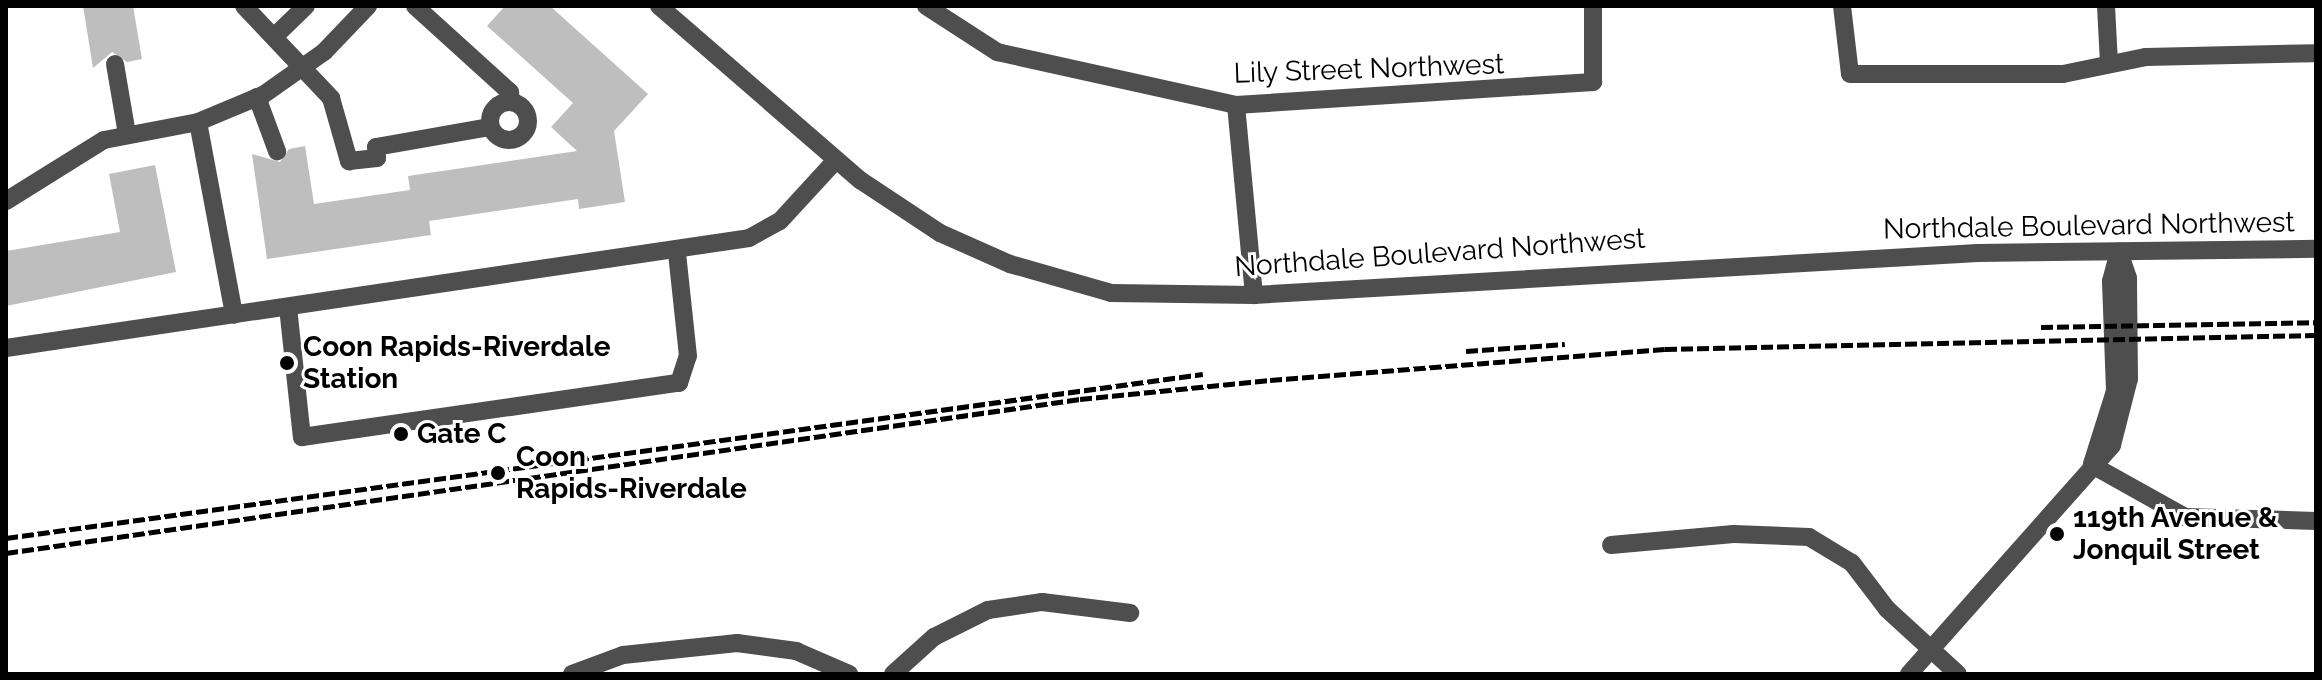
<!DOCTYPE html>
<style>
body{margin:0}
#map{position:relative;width:2322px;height:680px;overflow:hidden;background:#fff;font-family:Raleway,sans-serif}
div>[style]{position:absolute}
.building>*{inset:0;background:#bebebe}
.minor>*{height:18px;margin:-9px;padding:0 9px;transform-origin:9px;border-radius:9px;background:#4e4e4e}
.minor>.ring{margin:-9px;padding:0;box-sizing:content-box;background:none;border:18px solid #4e4e4e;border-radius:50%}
.rail>*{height:5px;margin-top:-2.5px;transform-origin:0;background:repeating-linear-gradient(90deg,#000 0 12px,transparent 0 16px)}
.dots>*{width:22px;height:22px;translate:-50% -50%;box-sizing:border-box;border:4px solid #fff;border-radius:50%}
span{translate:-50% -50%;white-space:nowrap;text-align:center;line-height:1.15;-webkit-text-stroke:6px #fff;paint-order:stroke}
.street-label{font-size:28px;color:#000}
.poi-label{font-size:28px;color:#000;font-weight:700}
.left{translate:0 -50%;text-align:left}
.frame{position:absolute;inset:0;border:8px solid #000;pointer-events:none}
</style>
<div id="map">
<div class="building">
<i style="clip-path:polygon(83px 6px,133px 6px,142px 59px,127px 62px,112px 52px,93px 68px)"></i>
<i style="clip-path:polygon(505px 6px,550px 6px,648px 94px,614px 131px,625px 202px,579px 209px,578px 199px,429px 221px,431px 235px,267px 259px,252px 154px,280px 162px,289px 149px,305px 146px,314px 204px,410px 190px,408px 176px,577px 151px,551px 127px,573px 103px,487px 26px)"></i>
<i style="clip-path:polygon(155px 165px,176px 272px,6px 306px,6px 251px,120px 232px,109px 174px)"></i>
</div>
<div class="minor">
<i style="left:244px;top:6px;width:127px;rotate:46.6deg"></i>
<i style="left:331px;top:98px;width:66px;rotate:74.1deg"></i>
<i style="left:349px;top:161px;width:28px;rotate:-6deg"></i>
<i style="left:377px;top:158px;width:11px;rotate:-95deg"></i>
<i style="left:376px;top:147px;width:116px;rotate:-10deg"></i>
<i style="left:415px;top:6px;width:128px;rotate:42.2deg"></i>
<i style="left:510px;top:92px;width:10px;rotate:84deg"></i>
<i style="left:659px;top:6px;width:266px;rotate:40.9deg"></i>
<i style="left:860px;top:180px;width:96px;rotate:33.5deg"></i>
<i style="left:940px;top:233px;width:77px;rotate:23.9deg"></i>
<i style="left:1010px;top:264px;width:105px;rotate:16deg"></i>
<i style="left:1111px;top:293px;width:143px;rotate:0.8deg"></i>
<i style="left:1254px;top:295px;width:725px;rotate:-3.32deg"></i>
<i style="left:1978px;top:253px;width:338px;rotate:-0.7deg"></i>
<i style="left:926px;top:6px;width:85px;rotate:32.9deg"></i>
<i style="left:997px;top:52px;width:245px;rotate:12.5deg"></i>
<i style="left:1236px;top:105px;width:358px;rotate:-3.7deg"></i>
<i style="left:1593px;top:82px;width:76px;rotate:-90deg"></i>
<i style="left:1842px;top:6px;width:68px;rotate:83.3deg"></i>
<i style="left:1850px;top:74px;width:213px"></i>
<i style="left:2063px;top:74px;width:85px;rotate:-11.6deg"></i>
<i style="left:2146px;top:57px;width:170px;rotate:-1.3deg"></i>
<i style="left:2106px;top:6px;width:58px;rotate:87deg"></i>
<i style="left:275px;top:36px;width:43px;rotate:-44.1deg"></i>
<i style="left:115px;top:64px;width:71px;rotate:80.3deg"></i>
<i style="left:257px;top:97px;width:58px;rotate:69.7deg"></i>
<i class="ring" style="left:490px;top:102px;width:20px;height:20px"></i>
<i style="left:1236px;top:105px;width:191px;rotate:84.6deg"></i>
<i style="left:198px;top:122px;width:70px;rotate:-22.6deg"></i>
<i style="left:263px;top:95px;width:75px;rotate:-35.2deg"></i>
<i style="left:324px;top:52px;width:64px;rotate:-46.3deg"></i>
<i style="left:6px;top:201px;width:115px;rotate:-31.9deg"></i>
<i style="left:104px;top:140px;width:96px;rotate:-10.8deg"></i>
<i style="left:198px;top:122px;width:196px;rotate:79.4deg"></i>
<i style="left:288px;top:307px;width:131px;rotate:83.9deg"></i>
<i style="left:302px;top:437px;width:381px;rotate:-8.2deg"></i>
<i style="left:679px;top:383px;width:28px;rotate:-72deg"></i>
<i style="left:688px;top:356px;width:104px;rotate:-96.1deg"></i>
<i style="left:6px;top:348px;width:751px;rotate:-8.42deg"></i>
<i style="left:749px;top:238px;width:35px;rotate:-29deg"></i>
<i style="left:780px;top:221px;width:83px;rotate:-47.4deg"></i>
<i style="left:2092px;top:464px;width:77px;rotate:-72.5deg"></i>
<i style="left:2115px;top:391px;width:110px;rotate:-92.1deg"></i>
<i style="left:2111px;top:281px;width:30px;rotate:-75deg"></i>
<i style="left:2092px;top:465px;width:107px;rotate:29.2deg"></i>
<i style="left:2185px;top:517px;width:131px;rotate:1.7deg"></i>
<i style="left:1611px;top:545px;width:123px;rotate:-5.1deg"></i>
<i style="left:1734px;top:534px;width:75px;rotate:2.3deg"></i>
<i style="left:1809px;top:537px;width:50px;rotate:31.2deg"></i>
<i style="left:1852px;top:563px;width:58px;rotate:52.7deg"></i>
<i style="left:1887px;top:609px;width:96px;rotate:42.5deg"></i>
<i style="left:572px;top:674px;width:54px;rotate:-20.4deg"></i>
<i style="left:623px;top:655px;width:115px;rotate:-6deg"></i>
<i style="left:737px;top:643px;width:60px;rotate:7.7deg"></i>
<i style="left:796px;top:651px;width:58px;rotate:23.5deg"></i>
<i style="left:893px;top:674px;width:55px;rotate:-42.1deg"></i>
<i style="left:934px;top:637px;width:60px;rotate:-26.6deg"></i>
<i style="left:988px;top:610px;width:55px;rotate:-8.4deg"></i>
<i style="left:1042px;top:602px;width:89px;rotate:7.1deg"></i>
<i style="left:1909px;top:674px;width:306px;rotate:-48.4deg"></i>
<i style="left:2112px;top:445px;width:68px;rotate:-75.6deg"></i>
<i style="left:2129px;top:379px;width:101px;rotate:-90.6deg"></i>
<i style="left:2128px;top:278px;width:28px;rotate:-109deg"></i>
</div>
<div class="rail">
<i style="left:2041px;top:327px;width:275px;rotate:-1deg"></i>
<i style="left:1466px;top:351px;width:99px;rotate:-4deg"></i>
<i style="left:6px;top:538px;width:1208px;rotate:-7.8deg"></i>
<i style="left:6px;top:553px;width:1085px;rotate:-8.16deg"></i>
<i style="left:1080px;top:399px;width:191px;rotate:-5.7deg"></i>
<i style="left:1270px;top:380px;width:396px;rotate:-4.5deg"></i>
<i style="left:1665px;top:349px;width:651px;rotate:-1.23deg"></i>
</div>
<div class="dots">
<i style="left:287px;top:363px;background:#000"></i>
<i style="left:401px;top:434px;background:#000"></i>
<i style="left:498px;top:473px;background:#000"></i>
<i style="left:2057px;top:534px;background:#000"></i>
</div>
<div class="street-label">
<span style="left:1369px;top:69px;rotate:-2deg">Lily Street Northwest</span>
<span style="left:2089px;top:226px;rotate:-1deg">Northdale Boulevard Northwest</span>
<span style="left:1440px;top:253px;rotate:-4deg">Northdale Boulevard Northwest</span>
</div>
<div class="poi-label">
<span class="left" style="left:303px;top:363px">Coon Rapids-Riverdale<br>Station</span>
<span class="left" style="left:417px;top:434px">Gate C</span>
<span class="left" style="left:516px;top:473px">Coon<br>Rapids-Riverdale</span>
<span class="left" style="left:2073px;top:534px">119th Avenue &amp;<br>Jonquil Street</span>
</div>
<div class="frame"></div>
</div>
